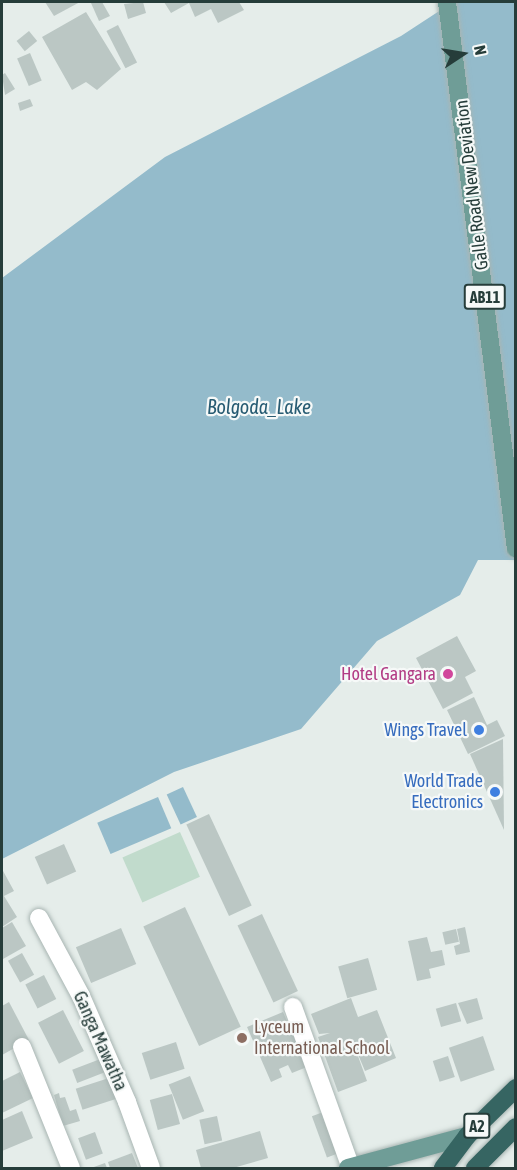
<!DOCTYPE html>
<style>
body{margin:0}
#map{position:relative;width:517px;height:1170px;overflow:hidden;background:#e5edea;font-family:"Asap Condensed",sans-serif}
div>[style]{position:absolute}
.green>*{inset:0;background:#c1dbcc;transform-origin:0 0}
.water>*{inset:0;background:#94bbcb;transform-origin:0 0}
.building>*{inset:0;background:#bbc7c4;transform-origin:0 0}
.roads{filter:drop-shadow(0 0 2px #a8b5b2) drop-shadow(0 0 2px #a8b5b2)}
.street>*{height:18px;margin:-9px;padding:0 9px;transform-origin:9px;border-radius:9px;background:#fff}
.primary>*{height:18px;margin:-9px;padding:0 9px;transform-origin:9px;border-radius:9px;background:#6f9d97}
.highway>*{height:18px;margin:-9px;padding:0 9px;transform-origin:9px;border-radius:9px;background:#366562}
.dots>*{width:16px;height:16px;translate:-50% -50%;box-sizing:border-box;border:3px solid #f6f9f8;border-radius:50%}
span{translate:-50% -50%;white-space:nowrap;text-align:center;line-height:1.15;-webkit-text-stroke:4.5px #f6f9f8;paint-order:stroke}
.shield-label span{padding:2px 4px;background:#f6f9f8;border:2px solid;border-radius:4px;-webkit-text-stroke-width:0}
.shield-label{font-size:16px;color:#263d3a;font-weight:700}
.street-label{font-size:18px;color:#263d3a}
.hotel-label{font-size:18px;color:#b23c85}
.right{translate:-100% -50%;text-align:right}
.shop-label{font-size:18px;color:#366cbe}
.education-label{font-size:18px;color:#785e54}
.left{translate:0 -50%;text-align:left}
.water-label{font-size:20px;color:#275b72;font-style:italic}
.frame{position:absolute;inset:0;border:3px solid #263d3a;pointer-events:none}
.north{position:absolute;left:433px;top:24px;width:60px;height:60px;-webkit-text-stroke:4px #f6f9f8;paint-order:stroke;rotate:78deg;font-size:16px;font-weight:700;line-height:24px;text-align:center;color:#263d3a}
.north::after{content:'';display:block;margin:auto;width:21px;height:27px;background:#263d3a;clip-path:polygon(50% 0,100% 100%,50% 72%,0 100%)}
</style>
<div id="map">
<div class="green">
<i style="left:180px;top:832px;width:49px;height:63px;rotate:66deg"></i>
</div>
<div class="water">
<i style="clip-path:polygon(453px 2px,515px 2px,515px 560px,478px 560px,460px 595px,377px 641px,301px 729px,174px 772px,2px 859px,2px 278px,165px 157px,401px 36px)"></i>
<i style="left:183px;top:787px;width:33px;height:18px;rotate:65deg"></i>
<i style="left:158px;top:797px;width:34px;height:66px;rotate:67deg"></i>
</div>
<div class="building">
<i style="clip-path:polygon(45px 2px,80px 2px,54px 16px)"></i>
<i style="clip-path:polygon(102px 2px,110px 16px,99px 21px,91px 3px)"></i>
<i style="clip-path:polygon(143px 2px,146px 13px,128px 19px,124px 4px)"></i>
<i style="clip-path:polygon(164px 2px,239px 2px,244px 10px,218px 23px,211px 9px,195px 17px,189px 3px,171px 13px)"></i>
<i style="clip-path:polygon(86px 12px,121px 69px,97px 90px,86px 82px,72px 90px,42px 37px)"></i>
<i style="left:118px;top:25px;width:42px;height:13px;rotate:63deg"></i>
<i style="left:29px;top:31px;width:13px;height:16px;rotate:51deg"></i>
<i style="left:30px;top:53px;width:30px;height:14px;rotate:67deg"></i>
<i style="clip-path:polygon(5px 73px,15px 89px,5px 95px,2px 75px)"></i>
<i style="clip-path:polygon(30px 99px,33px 106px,20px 111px,18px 103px)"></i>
<i style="clip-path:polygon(457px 636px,476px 671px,465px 677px,473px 693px,443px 709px,416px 658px)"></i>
<i style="clip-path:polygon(474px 697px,487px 725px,497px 720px,505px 736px,468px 754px,447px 710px)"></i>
<i style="clip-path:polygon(503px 739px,504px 830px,470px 754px)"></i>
<i style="left:209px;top:814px;width:101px;height:25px;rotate:65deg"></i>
<i style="left:64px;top:844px;width:30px;height:32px;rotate:66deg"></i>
<i style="clip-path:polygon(2px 869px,14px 891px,4px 896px,17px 917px,2px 927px)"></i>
<i style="left:185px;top:907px;width:132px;height:46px;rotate:65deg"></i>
<i style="left:262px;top:914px;width:85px;height:27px;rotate:65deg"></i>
<i style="clip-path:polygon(12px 922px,26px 946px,3px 959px,2px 928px)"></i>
<i style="clip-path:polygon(465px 927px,470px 952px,456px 955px,454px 946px,460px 944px,457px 929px)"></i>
<i style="left:121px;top:928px;width:39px;height:49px;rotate:67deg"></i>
<i style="left:456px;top:929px;width:13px;height:14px;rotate:77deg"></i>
<i style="clip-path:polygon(427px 937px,431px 952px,442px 950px,445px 965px,429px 969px,431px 978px,417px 981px,408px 941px)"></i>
<i style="left:22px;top:953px;width:25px;height:16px;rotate:61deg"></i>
<i style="left:368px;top:958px;width:33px;height:31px;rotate:74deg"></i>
<i style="left:44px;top:975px;width:27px;height:21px;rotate:63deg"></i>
<i style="clip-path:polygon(351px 998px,358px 1017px,377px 1010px,396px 1058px,365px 1071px,354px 1045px,367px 1081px,338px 1092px,318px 1037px,330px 1033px,319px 1034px,311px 1014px)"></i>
<i style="clip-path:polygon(477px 998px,483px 1019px,467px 1024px,458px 1003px)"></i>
<i style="clip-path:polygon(9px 1002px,29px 1040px,2px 1055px,2px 1006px)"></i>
<i style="left:456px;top:1003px;width:19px;height:21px;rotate:74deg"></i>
<i style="left:63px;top:1010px;width:46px;height:28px;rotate:63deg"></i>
<i style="clip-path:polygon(283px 1012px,307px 1067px,292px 1073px,288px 1065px,279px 1069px,282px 1077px,271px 1082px,247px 1027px)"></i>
<i style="left:483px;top:1036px;width:36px;height:36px;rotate:71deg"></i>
<i style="left:176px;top:1042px;width:28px;height:36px;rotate:72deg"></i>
<i style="left:448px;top:1056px;width:22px;height:16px;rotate:72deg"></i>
<i style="left:103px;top:1058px;width:14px;height:33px;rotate:69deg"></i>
<i style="clip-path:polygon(20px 1072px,33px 1098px,2px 1113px,2px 1081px)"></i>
<i style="left:190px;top:1076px;width:38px;height:23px;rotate:68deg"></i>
<i style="left:109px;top:1078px;width:22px;height:35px;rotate:72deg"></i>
<i style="clip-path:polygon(59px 1093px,60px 1098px,65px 1097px,70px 1111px,76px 1109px,80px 1121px,63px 1126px,54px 1095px)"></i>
<i style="left:172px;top:1094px;width:31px;height:23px;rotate:75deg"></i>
<i style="clip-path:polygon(22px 1111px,33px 1138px,2px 1151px,2px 1120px)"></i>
<i style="left:326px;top:1111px;width:44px;height:15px;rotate:70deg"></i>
<i style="left:217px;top:1116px;width:25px;height:18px;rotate:78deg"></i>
<i style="clip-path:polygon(260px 1131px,268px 1158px,233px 1168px,201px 1168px,196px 1150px)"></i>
<i style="left:95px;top:1132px;width:23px;height:18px;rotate:70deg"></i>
<i style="clip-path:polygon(132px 1153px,138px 1168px,110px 1168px,108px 1162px)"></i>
<i style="clip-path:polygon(105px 1163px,107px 1168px,91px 1168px)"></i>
</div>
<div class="roads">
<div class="street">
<i style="left:39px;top:918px;width:89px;rotate:61.7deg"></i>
<i style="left:81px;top:996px;width:116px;rotate:66.5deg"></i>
<i style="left:127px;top:1102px;width:70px;rotate:70deg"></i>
<i style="left:293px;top:1007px;width:171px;rotate:70.2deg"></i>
<i style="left:22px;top:1047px;width:131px;rotate:68deg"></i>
</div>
<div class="primary">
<i style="left:447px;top:2px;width:551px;rotate:82.81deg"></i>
<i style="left:348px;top:1168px;width:123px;rotate:-15.1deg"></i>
</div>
<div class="highway">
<i style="left:443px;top:1168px;width:40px;rotate:-53deg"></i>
<i style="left:467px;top:1136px;width:69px;rotate:-44.4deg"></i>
<i style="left:475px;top:1168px;width:58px;rotate:-45deg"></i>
</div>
</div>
<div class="dots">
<i style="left:448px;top:674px;background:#d1479c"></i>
<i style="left:479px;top:730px;background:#3f7fe0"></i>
<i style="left:495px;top:792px;background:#3f7fe0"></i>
<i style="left:242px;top:1038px;background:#8d6e63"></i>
</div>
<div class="shield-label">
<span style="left:485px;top:297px">AB11</span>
<span style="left:477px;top:1126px">A2</span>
</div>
<div class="street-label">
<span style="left:472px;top:185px;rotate:-97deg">Galle Road New Deviation</span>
<span style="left:100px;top:1041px;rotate:66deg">Ganga Mawatha</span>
</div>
<div class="hotel-label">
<span class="right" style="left:436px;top:674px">Hotel Gangara</span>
</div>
<div class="shop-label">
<span class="right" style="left:467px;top:730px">Wings Travel</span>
<span class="right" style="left:483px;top:792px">World Trade<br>Electronics</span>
</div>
<div class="education-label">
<span class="left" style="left:254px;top:1038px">Lyceum<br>International School</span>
</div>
<div class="water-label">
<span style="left:259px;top:406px">Bolgoda_Lake</span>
</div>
<div class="frame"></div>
<div class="north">N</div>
</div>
